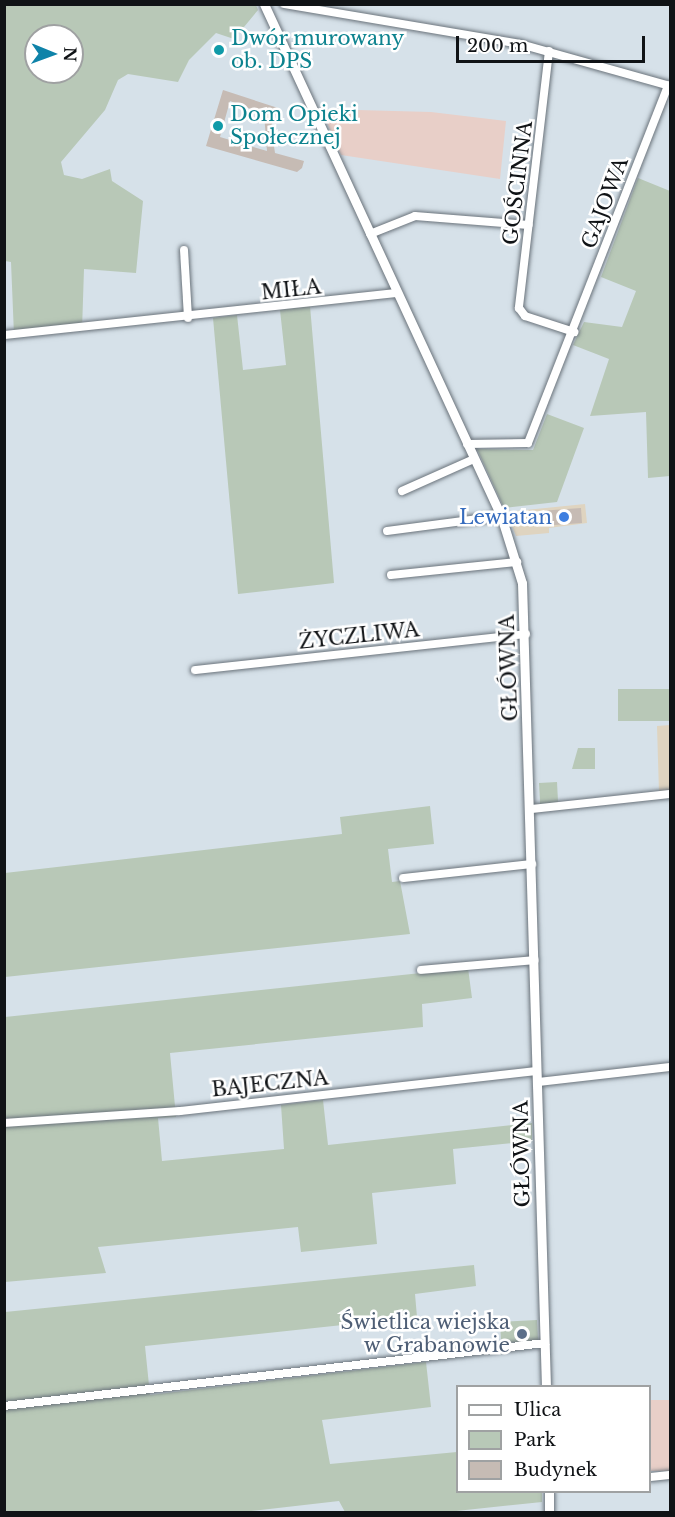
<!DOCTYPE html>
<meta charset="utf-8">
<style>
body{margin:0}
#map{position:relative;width:675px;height:1517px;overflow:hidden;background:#d6e1e9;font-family:"Libre Baskerville",serif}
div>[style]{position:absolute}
.commercial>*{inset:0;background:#dfd4c0}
.industrial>*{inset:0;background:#e8cfc8;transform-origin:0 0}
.green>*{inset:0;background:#b8c8b7;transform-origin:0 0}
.building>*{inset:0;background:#c6bbb4;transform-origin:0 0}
.roads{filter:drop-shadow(0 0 2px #6a737b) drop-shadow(0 0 2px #6a737b)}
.minor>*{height:8px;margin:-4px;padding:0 4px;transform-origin:4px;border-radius:4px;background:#fff}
.tertiary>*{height:9px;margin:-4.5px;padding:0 4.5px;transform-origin:4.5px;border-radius:4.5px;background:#fff}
.dots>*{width:16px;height:16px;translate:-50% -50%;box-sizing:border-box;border:3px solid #fff;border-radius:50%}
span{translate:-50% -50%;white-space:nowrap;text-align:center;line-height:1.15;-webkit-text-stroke:5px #fff;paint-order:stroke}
.culture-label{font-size:20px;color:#0d838f}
.left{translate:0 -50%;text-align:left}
.street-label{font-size:20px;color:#101316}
.shop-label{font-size:20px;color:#366cbe}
.right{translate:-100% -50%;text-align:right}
.service-label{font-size:20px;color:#4e5e75}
.frame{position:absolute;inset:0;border:6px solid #101316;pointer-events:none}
.legend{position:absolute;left:456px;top:1385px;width:195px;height:108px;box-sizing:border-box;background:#fff;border:2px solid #9fa1a2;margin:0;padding:8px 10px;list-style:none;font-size:18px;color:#101316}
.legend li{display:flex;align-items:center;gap:12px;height:30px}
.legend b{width:30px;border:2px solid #9fa1a2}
.north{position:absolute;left:24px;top:24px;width:60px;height:60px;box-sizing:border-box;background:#fff;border:2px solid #9fa1a2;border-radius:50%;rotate:91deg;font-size:16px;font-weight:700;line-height:24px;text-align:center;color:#101316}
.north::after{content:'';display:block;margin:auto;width:21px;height:27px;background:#0f83a9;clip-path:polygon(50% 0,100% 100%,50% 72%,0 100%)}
.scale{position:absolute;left:456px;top:36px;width:189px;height:27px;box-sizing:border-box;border:3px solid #101316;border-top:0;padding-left:8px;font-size:18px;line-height:21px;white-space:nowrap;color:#101316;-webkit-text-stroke:4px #fff;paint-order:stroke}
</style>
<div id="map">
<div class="commercial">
<i style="clip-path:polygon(585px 504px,587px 523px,549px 528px,549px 533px,516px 536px,506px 512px)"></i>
<i style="clip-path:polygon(670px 725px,670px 791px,659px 792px,657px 726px)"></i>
</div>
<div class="industrial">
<i style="clip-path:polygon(321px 109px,431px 112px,506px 121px,500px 179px,341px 155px)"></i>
<i style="left:670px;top:1400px;width:71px;height:20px;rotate:90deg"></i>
</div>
<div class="green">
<i style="clip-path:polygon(evenodd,5px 5px,256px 5px,258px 10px,234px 39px,216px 33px,189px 60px,178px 82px,128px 74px,118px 80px,105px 110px,61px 162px,64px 175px,82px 179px,110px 169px,112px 181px,143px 201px,136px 273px,84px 269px,82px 330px,14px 335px,11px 262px,5px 261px,5px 5px,36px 36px,72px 36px,72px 72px,36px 72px,36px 36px)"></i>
<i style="clip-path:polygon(638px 178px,670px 191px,670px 476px,648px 478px,646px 412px,590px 416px,609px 359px,573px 345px,584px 322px,622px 327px,636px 291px,601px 277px)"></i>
<i style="clip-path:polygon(310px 306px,334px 583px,238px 594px,213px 318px,237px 315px,243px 370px,286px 365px,280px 310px)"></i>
<i style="clip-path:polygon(547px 414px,584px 428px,557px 502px,504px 508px,477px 449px,533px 450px)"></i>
<i style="left:670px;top:689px;width:32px;height:52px;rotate:90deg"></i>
<i style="clip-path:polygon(578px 748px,595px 748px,595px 769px,572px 769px)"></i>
<i style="left:557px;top:782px;width:21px;height:18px;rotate:87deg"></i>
<i style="clip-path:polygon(430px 806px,434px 844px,388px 849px,392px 882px,400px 881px,410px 934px,5px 977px,5px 873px,342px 834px,340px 817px)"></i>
<i style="clip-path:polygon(468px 968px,472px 998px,422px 1004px,423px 1027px,170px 1053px,176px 1117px,158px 1118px,162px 1161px,284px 1149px,281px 1105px,323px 1100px,328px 1145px,532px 1123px,532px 1141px,453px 1149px,456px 1184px,372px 1193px,377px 1244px,301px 1252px,298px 1227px,98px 1247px,106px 1273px,5px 1282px,5px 1017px)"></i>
<i style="clip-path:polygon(474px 1265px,476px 1286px,415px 1294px,417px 1317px,145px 1346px,150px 1395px,426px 1362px,431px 1407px,322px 1420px,330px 1464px,457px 1452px,458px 1492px,542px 1492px,542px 1502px,447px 1512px,345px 1512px,339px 1501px,242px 1512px,5px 1512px,5px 1312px)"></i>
<i style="left:537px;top:1320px;width:21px;height:37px;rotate:87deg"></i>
</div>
<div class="building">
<i style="clip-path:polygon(evenodd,223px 90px,278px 108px,271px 126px,275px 153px,304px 161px,302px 168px,297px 172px,206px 146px,223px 90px,230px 101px,264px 114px,267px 151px,220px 137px,230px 101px)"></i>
<i style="left:581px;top:508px;width:15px;height:35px;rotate:86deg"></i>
</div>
<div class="roads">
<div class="minor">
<i style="left:284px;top:4px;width:239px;rotate:9.6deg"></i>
<i style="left:520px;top:44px;width:156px;rotate:15.6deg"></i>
<i style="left:549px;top:51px;width:259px;rotate:96.7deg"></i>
<i style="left:519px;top:308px;width:10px;rotate:53deg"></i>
<i style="left:525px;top:316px;width:52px;rotate:18.1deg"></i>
<i style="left:370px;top:234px;width:48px;rotate:-21.8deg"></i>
<i style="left:415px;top:216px;width:114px;rotate:4.5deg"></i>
<i style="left:184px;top:250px;width:68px;rotate:86.6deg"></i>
<i style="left:4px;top:335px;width:395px;rotate:-6.1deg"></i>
<i style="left:467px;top:444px;width:61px;rotate:-0.9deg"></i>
<i style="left:528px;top:443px;width:384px;rotate:-68.6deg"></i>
<i style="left:402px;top:491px;width:79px;rotate:-24deg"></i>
<i style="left:387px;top:531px;width:115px;rotate:-7.5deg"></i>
<i style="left:391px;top:575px;width:127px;rotate:-5.9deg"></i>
<i style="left:195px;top:670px;width:333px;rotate:-6.2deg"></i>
<i style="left:531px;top:809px;width:140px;rotate:-6.2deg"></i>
<i style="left:403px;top:878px;width:130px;rotate:-6.2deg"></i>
<i style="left:421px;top:970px;width:114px;rotate:-5deg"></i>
<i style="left:538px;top:1082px;width:133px;rotate:-6.5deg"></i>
<i style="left:4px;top:1123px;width:176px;rotate:-3.9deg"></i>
<i style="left:180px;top:1111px;width:359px;rotate:-6.4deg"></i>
<i style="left:4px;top:1406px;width:545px;rotate:-6.64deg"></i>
<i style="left:650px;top:1477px;width:20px;rotate:-6deg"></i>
</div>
<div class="tertiary">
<i style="left:264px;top:4px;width:564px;rotate:65.16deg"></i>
<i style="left:501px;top:516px;width:70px;rotate:72.6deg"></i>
<i style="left:522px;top:583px;width:803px;rotate:88.29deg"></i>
<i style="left:549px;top:1492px;width:20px;rotate:90deg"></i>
</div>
</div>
<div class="dots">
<i style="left:219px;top:50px;background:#0f9aa8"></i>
<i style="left:218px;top:126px;background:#0f9aa8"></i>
<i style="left:564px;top:517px;background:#3f7fe0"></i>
<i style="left:522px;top:1334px;background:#5c6f8a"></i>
</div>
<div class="culture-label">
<span class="left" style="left:231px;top:50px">Dwór murowany<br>ob. DPS</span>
<span class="left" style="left:230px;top:126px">Dom Opieki<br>Społecznej</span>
</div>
<div class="street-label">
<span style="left:518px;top:183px;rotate:-83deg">GOŚCINNA</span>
<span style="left:605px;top:203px;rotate:-69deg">GAJOWA</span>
<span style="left:291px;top:290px;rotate:-6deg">MIŁA</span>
<span style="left:359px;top:636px;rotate:-6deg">ŻYCZLIWA</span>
<span style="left:509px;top:668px;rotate:-92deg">GŁÓWNA</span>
<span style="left:270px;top:1084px;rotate:-6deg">BAJECZNA</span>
<span style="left:522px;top:1154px;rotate:-91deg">GŁÓWNA</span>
</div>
<div class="shop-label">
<span class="right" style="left:552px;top:517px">Lewiatan</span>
</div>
<div class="service-label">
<span class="right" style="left:510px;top:1334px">Świetlica wiejska<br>w Grabanowie</span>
</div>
<div class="frame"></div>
<ul class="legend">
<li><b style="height:8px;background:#fff"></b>Ulica</li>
<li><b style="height:16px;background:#b8c8b7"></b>Park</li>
<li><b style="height:16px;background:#c6bbb4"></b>Budynek</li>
</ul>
<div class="north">N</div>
<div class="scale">200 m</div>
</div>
